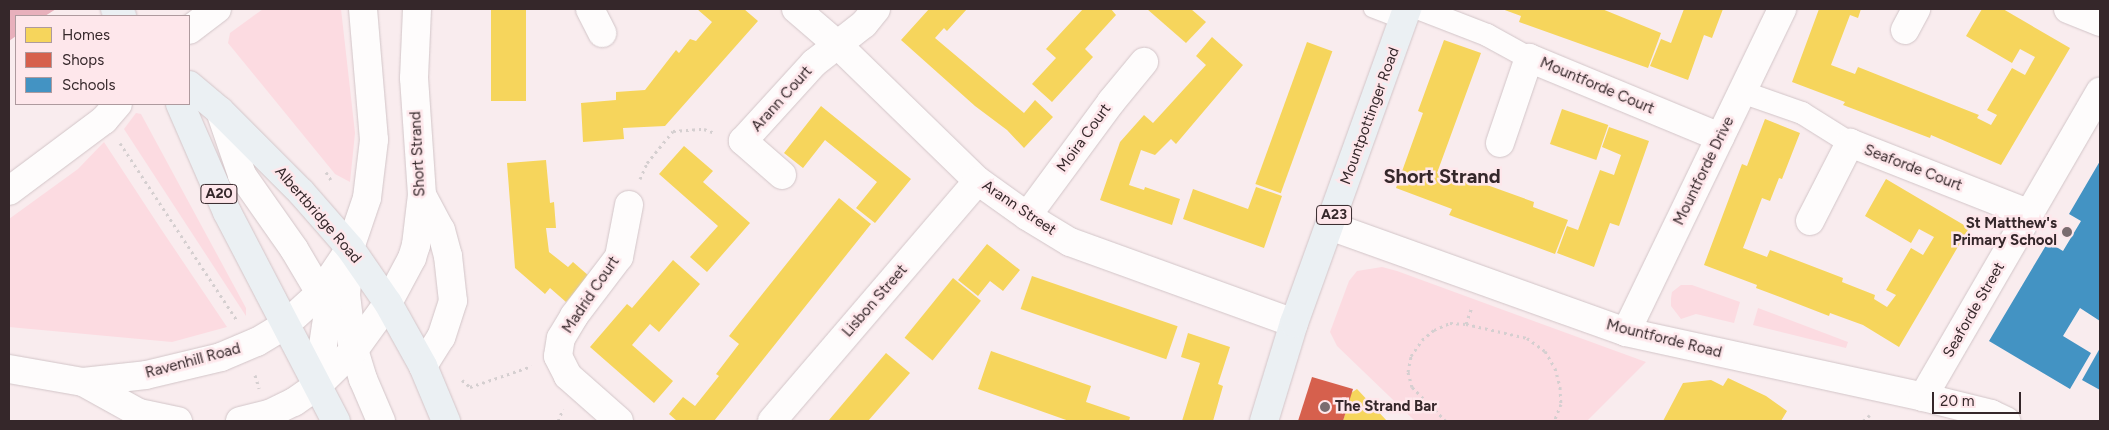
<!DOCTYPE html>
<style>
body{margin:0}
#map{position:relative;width:2109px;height:430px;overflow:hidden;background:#f9ecee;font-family:Figtree,sans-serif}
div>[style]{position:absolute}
.green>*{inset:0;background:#fcdbe1}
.water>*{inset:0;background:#e8b0bc}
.homes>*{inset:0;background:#f6d55c;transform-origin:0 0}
.shops>*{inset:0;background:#d6604d}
.schools>*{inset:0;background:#4393c3}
.path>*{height:3px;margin-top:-1.5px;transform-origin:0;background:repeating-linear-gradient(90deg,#d5cfd0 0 2.5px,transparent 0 6.5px)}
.roads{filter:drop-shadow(0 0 1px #d2c5c8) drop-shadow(0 0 1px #d2c5c8)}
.service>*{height:15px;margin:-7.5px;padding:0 7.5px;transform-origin:7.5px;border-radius:7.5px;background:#fefcfc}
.pedestrian>*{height:22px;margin:-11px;padding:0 11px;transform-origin:11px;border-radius:11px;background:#fefcfc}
.minor>*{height:28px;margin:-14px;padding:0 14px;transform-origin:14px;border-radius:14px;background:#fefcfc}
.secondary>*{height:28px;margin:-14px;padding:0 14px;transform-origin:14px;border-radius:14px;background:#fefcfc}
.primary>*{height:28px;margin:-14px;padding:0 14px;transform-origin:14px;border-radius:14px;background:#ebf0f3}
.dots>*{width:14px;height:14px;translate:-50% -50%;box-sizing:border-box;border:2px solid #fee7eb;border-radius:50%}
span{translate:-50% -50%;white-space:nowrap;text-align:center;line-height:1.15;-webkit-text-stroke:5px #fee7eb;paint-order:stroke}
.shield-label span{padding:1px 4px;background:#fee7eb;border:1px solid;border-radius:4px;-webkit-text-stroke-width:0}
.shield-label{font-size:14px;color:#35272a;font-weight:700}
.street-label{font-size:15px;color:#35272a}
.poi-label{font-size:15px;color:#35272a;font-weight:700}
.right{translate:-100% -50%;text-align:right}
.left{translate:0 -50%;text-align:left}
.district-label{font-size:20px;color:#35272a;font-weight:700}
.frame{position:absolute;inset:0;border:10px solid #35272a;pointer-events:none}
.legend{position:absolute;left:15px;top:15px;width:175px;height:90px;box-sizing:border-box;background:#fee7eb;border:1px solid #ae9a9e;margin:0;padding:6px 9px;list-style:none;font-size:15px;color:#35272a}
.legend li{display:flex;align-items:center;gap:10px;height:25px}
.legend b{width:25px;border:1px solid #ae9a9e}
.scale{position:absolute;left:1932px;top:392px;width:89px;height:22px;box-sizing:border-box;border:2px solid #35272a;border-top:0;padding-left:6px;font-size:15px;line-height:18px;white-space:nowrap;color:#35272a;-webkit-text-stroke:4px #fee7eb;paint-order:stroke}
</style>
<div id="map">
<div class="green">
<i style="clip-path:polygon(263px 9px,341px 9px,355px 133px,350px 182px,335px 174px,228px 43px,230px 33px)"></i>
<i style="clip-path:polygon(136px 113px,141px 114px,246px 308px,246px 316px,124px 129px)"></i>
<i style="clip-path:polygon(104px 142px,161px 229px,227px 327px,172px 342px,9px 327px,9px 219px,78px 169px)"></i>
<i style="clip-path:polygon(1382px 267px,1397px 271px,1646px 362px,1587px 421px,1415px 421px,1337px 346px,1330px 332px,1349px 281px,1357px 271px)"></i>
<i style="clip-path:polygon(1681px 285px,1692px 285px,1740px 302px,1734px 323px,1696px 314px,1681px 319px,1671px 306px,1671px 298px,1672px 292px)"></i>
<i style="clip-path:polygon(1758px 308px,1848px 342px,1846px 348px,1753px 325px)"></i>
</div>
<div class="water">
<i style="clip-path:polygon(9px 9px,56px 9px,45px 16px,16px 16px,16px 36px,9px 41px)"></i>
</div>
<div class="homes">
<i style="left:491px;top:9px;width:35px;height:92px"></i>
<i style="clip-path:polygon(697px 9px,744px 9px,758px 21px,665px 126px,623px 128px,624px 139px,583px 142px,581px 103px,616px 100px,616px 92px,645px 90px,676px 50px,679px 53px,690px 39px,696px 41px,712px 22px)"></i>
<i style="clip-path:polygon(929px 9px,967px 9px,947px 31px,944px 28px,935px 38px,1024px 113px,1035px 100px,1053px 117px,1024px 148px,1007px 130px,975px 106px,901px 40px)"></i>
<i style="clip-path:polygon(1083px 9px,1111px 9px,1116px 15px,1085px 49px,1093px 57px,1052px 102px,1032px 84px,1056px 58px,1046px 49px)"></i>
<i style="clip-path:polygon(1147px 9px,1191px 9px,1206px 22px,1186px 43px)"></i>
<i style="clip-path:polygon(1502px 9px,1602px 9px,1661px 33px,1648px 68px,1519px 22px,1521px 16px)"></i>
<i style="clip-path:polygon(1684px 9px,1723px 9px,1712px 38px,1704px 35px,1688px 80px,1650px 66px,1661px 39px,1671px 43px)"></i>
<i style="clip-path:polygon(1819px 9px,1861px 9px,1858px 18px,1850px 15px,1831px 65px,1855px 74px,1858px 67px,1979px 115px,1977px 118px,1991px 125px,1997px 115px,1987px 110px,2012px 68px,2025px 75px,2035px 57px,2020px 49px,2012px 63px,1966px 36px,1982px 9px,2003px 9px,2070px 48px,2001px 165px,1931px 135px,1930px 138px,1843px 105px,1845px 102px,1792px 82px)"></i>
<i style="clip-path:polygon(1212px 37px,1243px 65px,1176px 144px,1171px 139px,1155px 155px,1141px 150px,1129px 185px,1144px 190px,1145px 187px,1180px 199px,1172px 225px,1100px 200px,1120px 142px,1144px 115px,1153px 123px,1206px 65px,1196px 56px)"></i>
<i style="clip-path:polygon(1444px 40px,1481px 53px,1437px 173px,1461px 182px,1464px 176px,1487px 185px,1534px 202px,1533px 207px,1568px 220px,1555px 254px,1449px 215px,1452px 209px,1396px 188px,1423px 113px,1418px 111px)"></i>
<i style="left:1307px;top:42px;width:27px;height:151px;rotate:20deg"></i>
<i style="clip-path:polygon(821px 106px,911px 179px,875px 223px,856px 208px,877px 182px,825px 140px,803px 168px,784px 153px)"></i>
<i style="left:1562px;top:109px;width:49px;height:37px;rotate:19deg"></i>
<i style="clip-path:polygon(1765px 119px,1800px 133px,1782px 179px,1779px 178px,1770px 201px,1762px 198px,1743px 248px,1767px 257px,1770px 250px,1843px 278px,1842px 282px,1875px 295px,1874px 299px,1887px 307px,1896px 295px,1886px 290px,1911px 248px,1923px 255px,1934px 237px,1919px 229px,1911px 243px,1865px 216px,1886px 179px,1969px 228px,1899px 347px,1863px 325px,1830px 313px,1829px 316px,1780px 297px,1756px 288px,1757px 285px,1704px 265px,1742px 164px,1747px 166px)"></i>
<i style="clip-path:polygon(1609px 127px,1649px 141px,1619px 226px,1610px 223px,1594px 267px,1557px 253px,1567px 226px,1578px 230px,1600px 170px,1614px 175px,1621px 155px,1602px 147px)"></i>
<i style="clip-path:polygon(684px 146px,713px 171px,703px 182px,750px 223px,707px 272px,690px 257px,718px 226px,659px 174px)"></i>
<i style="clip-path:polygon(546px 160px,550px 203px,554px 202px,556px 228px,546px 228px,549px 252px,568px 267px,573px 262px,589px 276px,566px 302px,550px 288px,545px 294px,515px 268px,507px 163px)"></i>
<i style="clip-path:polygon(1256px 187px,1282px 196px,1264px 248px,1183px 219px,1193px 189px,1248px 209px)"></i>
<i style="clip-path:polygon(839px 198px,871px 224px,714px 421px,677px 421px,669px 414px,683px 397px,695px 406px,719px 376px,716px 374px,739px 344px,729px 336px)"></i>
<i style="clip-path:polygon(987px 244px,1020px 270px,1003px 291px,990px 281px,978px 296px,958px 280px)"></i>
<i style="clip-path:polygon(673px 260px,700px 284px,659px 332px,650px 324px,632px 345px,673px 381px,654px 403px,590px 347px,627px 304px,632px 308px)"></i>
<i style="left:1032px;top:276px;width:154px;height:35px;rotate:19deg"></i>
<i style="left:953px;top:278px;width:36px;height:77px;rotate:39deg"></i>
<i style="clip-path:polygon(1188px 333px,1230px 347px,1218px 384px,1223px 386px,1213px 421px,1182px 421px,1200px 363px,1181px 357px)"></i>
<i style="clip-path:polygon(991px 351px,1091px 386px,1086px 402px,1130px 417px,1129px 421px,1069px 421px,978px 389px)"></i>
<i style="clip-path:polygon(886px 353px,910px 373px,868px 421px,829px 420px)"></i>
<i style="clip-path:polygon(1728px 378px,1766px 396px,1787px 411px,1781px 421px,1663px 421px,1683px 383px,1711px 380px,1723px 386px)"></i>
<i style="clip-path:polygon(1357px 389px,1387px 421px,1343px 421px,1351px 393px)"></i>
</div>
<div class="shops">
<i style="clip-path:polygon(1312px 377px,1353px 389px,1343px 421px,1298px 421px)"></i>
</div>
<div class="schools">
<i style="clip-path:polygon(2100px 161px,2100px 321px,2080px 308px,2063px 336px,2091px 353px,2070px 389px,1989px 341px,2048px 242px,2063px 251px,2081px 221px,2069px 214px)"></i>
<i style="clip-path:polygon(2100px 348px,2100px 390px,2082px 380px)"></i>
</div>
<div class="path">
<i style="left:120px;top:143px;width:211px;rotate:56.6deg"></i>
<i style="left:326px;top:172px;width:9px;rotate:58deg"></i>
<i style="left:640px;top:179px;width:17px;rotate:-66deg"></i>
<i style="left:647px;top:163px;width:41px;rotate:-50.9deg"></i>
<i style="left:673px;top:131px;width:31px;rotate:-4deg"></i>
<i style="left:704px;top:129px;width:12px;rotate:20deg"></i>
<i style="left:1466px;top:324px;width:18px;rotate:-71deg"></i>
<i style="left:255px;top:375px;width:14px;rotate:73deg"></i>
<i style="left:462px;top:380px;width:11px;rotate:41deg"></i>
<i style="left:470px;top:387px;width:65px;rotate:-18.7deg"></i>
<i style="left:558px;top:421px;width:13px;rotate:-67deg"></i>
<i style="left:1446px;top:421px;width:48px;rotate:-135deg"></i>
<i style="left:1412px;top:387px;width:16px;rotate:-105deg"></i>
<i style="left:1408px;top:372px;width:16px;rotate:-79deg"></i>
<i style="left:1411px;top:356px;width:19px;rotate:-55deg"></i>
<i style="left:1422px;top:340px;width:16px;rotate:-40deg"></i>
<i style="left:1434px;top:330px;width:17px;rotate:-24deg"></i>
<i style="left:1450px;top:323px;width:16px;rotate:4deg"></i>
<i style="left:1466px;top:324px;width:63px;rotate:12.9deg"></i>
<i style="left:1527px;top:338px;width:22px;rotate:36deg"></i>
<i style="left:1545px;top:351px;width:20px;rotate:60deg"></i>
<i style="left:1555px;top:368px;width:20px;rotate:75deg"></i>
<i style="left:1560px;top:387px;width:17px;rotate:87deg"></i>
<i style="left:1561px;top:404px;width:18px;rotate:112deg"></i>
<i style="left:1863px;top:421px;width:9px;rotate:-41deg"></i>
</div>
<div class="roads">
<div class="service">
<i style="left:1371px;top:9px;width:34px;rotate:21deg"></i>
</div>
<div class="pedestrian">
<i style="left:1420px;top:9px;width:72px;rotate:21.2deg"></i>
<i style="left:1487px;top:35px;width:48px;rotate:28.7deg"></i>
<i style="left:1742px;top:92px;width:64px;rotate:19.3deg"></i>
<i style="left:1802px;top:113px;width:57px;rotate:32deg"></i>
</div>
<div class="minor">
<i style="left:590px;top:9px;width:27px;rotate:63deg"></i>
<i style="left:796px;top:9px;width:57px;rotate:40.7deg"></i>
<i style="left:839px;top:46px;width:194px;rotate:44.2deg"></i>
<i style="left:978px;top:181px;width:60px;rotate:35.5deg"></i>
<i style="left:1027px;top:216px;width:50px;rotate:31.2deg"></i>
<i style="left:1070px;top:242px;width:238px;rotate:19.9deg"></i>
<i style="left:2068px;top:9px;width:35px;rotate:22deg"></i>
<i style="left:1905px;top:30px;width:24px;rotate:-62deg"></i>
<i style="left:1500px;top:143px;width:90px;rotate:-71.2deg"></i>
<i style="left:1529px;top:58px;width:207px;rotate:22.5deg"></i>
<i style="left:782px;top:175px;width:52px;rotate:-138.9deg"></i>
<i style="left:743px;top:141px;width:105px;rotate:-47.7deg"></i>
<i style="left:814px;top:63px;width:63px;rotate:-38deg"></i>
<i style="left:864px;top:24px;width:19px;rotate:-51deg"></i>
<i style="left:1027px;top:216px;width:142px;rotate:-53.6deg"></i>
<i style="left:1111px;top:102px;width:52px;rotate:-50.5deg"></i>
<i style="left:1810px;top:221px;width:88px;rotate:-62.9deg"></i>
<i style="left:1850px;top:143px;width:193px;rotate:21.5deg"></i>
<i style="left:1330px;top:226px;width:314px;rotate:19.7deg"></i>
<i style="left:1626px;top:332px;width:304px;rotate:12.3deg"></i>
<i style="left:1923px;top:397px;width:70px;rotate:14deg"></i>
<i style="left:1991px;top:414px;width:17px;rotate:25deg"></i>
<i style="left:1626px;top:332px;width:359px;rotate:-64.2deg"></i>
<i style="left:1923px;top:397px;width:353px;rotate:-59.9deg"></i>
<i style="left:619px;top:421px;width:68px;rotate:-138.6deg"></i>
<i style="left:568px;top:376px;width:22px;rotate:-117deg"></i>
<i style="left:558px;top:356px;width:18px;rotate:-81deg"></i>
<i style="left:561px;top:338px;width:26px;rotate:-59deg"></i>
<i style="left:574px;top:316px;width:74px;rotate:-52.7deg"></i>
<i style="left:619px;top:257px;width:53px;rotate:-79.1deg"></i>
<i style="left:772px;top:421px;width:316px;rotate:-49.4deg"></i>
</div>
<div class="secondary">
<i style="left:363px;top:9px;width:131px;rotate:85.2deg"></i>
<i style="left:374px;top:140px;width:58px;rotate:96.9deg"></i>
<i style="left:367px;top:198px;width:53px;rotate:108.8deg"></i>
<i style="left:350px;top:248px;width:47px;rotate:94.9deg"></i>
<i style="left:346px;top:295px;width:48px;rotate:82.9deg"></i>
<i style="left:352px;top:343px;width:38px;rotate:73deg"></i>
<i style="left:363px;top:379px;width:46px;rotate:66.8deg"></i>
<i style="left:189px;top:30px;width:35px;rotate:-37deg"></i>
<i style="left:220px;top:111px;width:68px;rotate:71deg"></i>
<i style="left:242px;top:175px;width:90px;rotate:54.9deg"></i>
<i style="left:294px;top:249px;width:51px;rotate:59.4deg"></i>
<i style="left:320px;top:293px;width:21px;rotate:67deg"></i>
<i style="left:328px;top:312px;width:75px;rotate:98.5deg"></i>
<i style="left:9px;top:191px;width:119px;rotate:-36.8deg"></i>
<i style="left:104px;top:120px;width:21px;rotate:-49deg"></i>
<i style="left:422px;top:195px;width:40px;rotate:62deg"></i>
<i style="left:441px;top:230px;width:27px;rotate:75deg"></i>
<i style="left:448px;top:256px;width:45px;rotate:83.7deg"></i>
<i style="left:453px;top:301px;width:38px;rotate:108deg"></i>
<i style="left:441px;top:337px;width:34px;rotate:122deg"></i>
<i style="left:9px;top:369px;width:75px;rotate:10deg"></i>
<i style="left:83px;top:382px;width:63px;rotate:-6.3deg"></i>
<i style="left:146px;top:375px;width:77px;rotate:-13.5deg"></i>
<i style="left:221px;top:357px;width:39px;rotate:-23deg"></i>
<i style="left:257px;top:342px;width:33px;rotate:-31deg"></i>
<i style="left:285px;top:325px;width:47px;rotate:-42.4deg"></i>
<i style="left:320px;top:293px;width:48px;rotate:-56deg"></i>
<i style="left:83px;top:382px;width:64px;rotate:29deg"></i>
<i style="left:139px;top:413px;width:40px;rotate:12deg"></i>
<i style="left:240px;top:421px;width:30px;rotate:-14deg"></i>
<i style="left:269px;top:414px;width:28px;rotate:-26deg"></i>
<i style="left:294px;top:402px;width:28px;rotate:-35deg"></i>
<i style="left:317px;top:386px;width:52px;rotate:-44.2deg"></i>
<i style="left:354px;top:350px;width:58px;rotate:-54.1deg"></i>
<i style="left:388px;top:303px;width:51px;rotate:-61.9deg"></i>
<i style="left:412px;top:258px;width:14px;rotate:-73deg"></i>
<i style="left:416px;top:245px;width:50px;rotate:-83.2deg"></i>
<i style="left:422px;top:195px;width:117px;rotate:-93.9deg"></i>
<i style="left:414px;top:78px;width:69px;rotate:-87.5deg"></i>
</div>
<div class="primary">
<i style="left:115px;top:9px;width:10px;rotate:45deg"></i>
<i style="left:189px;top:85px;width:40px;rotate:40deg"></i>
<i style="left:220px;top:111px;width:115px;rotate:45deg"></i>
<i style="left:301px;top:192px;width:74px;rotate:48.8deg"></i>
<i style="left:350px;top:248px;width:67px;rotate:55.4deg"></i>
<i style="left:388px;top:303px;width:72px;rotate:60.9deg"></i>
<i style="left:423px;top:366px;width:60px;rotate:67.3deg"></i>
<i style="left:180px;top:104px;width:118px;rotate:66.5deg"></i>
<i style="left:227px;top:212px;width:236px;rotate:62.5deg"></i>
<i style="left:1264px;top:421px;width:102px;rotate:-73deg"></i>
<i style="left:1294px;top:323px;width:334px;rotate:-70.2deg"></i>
</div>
</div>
<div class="dots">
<i style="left:2067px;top:232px;background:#7a6c6f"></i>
<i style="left:1325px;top:407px;background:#7a6c6f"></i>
</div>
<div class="shield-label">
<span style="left:219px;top:194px">A20</span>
<span style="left:1334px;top:215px">A23</span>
</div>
<div class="street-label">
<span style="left:1597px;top:86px;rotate:23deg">Mountforde Court</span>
<span style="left:782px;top:99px;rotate:-48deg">Arann Court</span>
<span style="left:1370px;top:116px;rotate:-70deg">Mountpottinger Road</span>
<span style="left:1084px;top:138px;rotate:-54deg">Moira Court</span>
<span style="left:418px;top:154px;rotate:-93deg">Short Strand</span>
<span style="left:1913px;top:168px;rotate:21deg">Seaforde Court</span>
<span style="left:1704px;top:171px;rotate:-64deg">Mountforde Drive</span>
<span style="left:1019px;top:208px;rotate:34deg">Arann Street</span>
<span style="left:318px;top:215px;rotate:49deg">Albertbridge Road</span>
<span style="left:591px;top:295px;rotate:-56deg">Madrid Court</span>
<span style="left:875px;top:301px;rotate:-49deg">Lisbon Street</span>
<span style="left:1974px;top:310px;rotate:-60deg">Seaforde Street</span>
<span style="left:1664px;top:339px;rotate:14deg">Mountforde Road</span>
<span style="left:193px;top:361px;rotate:-15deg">Ravenhill Road</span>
</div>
<div class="poi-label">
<span class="right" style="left:2057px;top:232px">St Matthew's<br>Primary School</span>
<span class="left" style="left:1335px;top:407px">The Strand Bar</span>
</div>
<div class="district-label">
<span style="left:1442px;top:176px">Short Strand</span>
</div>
<div class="frame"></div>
<ul class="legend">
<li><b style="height:14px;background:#f6d55c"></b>Homes</li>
<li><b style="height:14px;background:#d6604d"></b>Shops</li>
<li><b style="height:14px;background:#4393c3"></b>Schools</li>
</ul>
<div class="scale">20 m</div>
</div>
